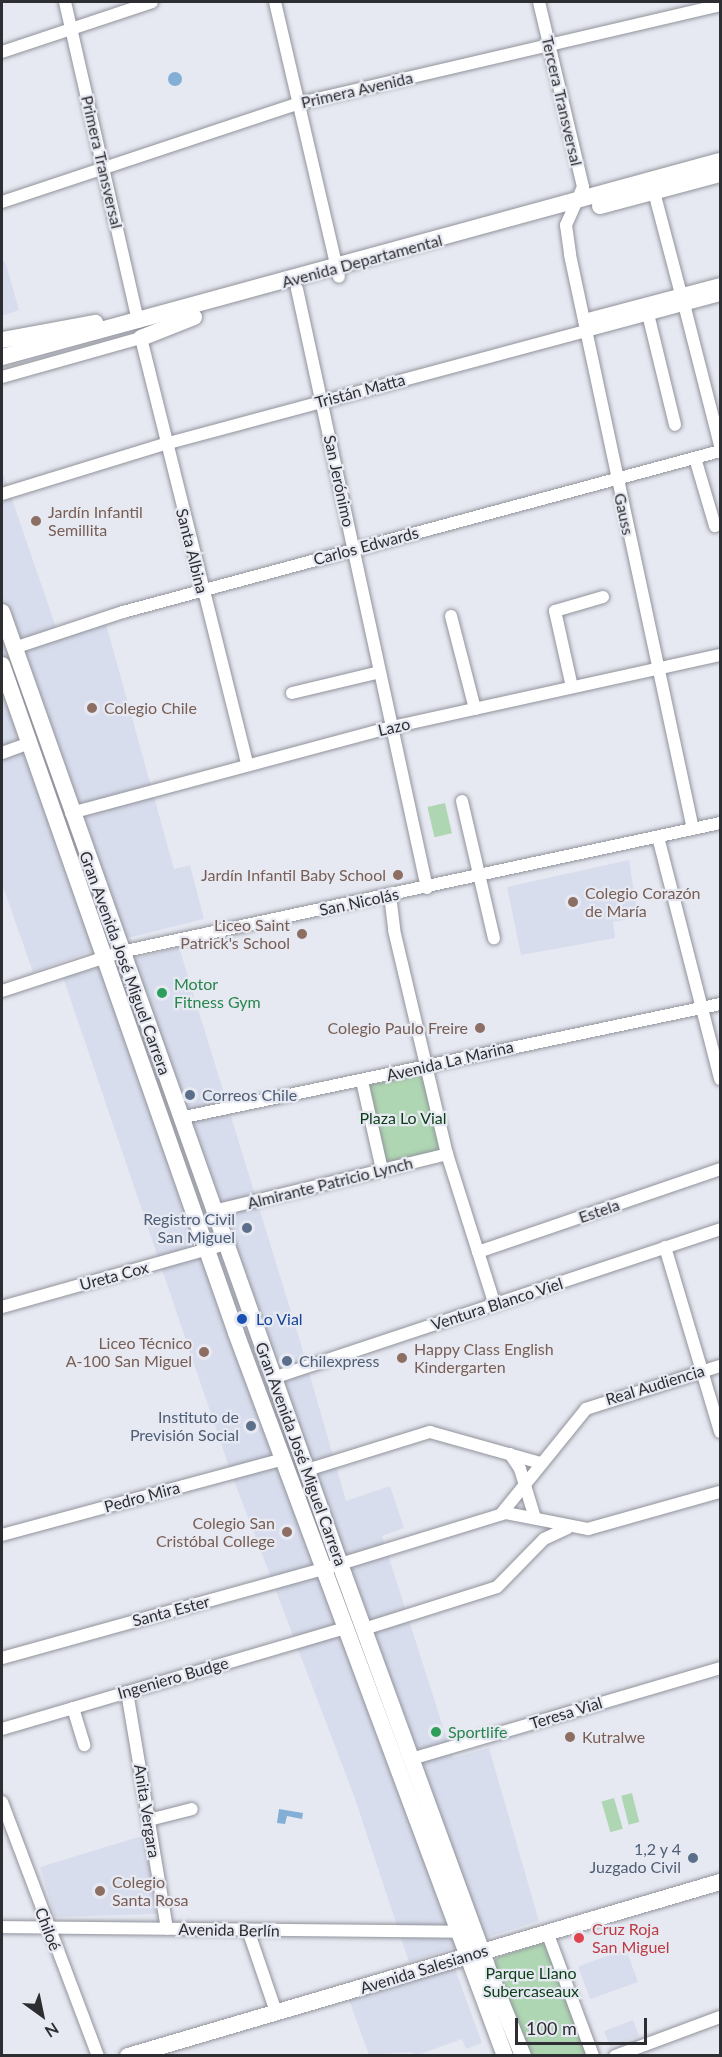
<!DOCTYPE html>
<meta charset="utf-8">
<style>
body{margin:0}
#map{position:relative;width:722px;height:2057px;overflow:hidden;background:#e7e9f2;font-family:Lato,sans-serif}
div>[style]{position:absolute}
.built>*{inset:0;background:#d8dded;transform-origin:0 0}
.green>*{inset:0;background:#afd6b2;transform-origin:0 0}
.water>*{inset:0;background:#83afd7}
.round{border-radius:50%}
.roads{filter:drop-shadow(0 0 2px #91939b) drop-shadow(0 0 2px #91939b)}
.minor>*{height:12px;margin:-6px;padding:0 6px;transform-origin:6px;border-radius:6px;background:#fff}
.major>*{height:16px;margin:-8px;padding:0 8px;transform-origin:8px;border-radius:8px;background:#fff}
.dots>*{width:16px;height:16px;translate:-50% -50%;box-sizing:border-box;border:3px solid #e7e9f2;border-radius:50%}
span{translate:-50% -50%;white-space:nowrap;text-align:center;line-height:1.15;-webkit-text-stroke:4.5px #e7e9f2;paint-order:stroke}
.street-label{font-size:16px;color:#2d2e31}
.education-label{font-size:16px;color:#785e54}
.left{translate:0 -50%;text-align:left}
.right{translate:-100% -50%;text-align:right}
.leisure-label{font-size:16px;color:#27864d}
.service-label{font-size:16px;color:#4e5e75}
.park-label{font-size:16px;color:#0b3d17}
.transit-label{font-size:16px;color:#164399}
.health-label{font-size:16px;color:#be3a42}
.frame{position:absolute;inset:0;border:3px solid #2d2e31;pointer-events:none}
.north{position:absolute;left:12px;top:1985px;width:60px;height:60px;-webkit-text-stroke:4px #e7e9f2;paint-order:stroke;rotate:147deg;font-size:16px;font-weight:700;line-height:24px;text-align:center;color:#2d2e31}
.north::after{content:'';display:block;margin:auto;width:21px;height:27px;background:#2d2e31;clip-path:polygon(50% 0,100% 100%,50% 72%,0 100%)}
.scale{position:absolute;left:515px;top:2018px;width:132px;height:27px;box-sizing:border-box;border:3px solid #2d2e31;border-top:0;padding-left:8px;font-size:18px;line-height:21px;white-space:nowrap;color:#2d2e31;-webkit-text-stroke:4px #e7e9f2;paint-order:stroke}
</style>
<div id="map">
<div class="built">
<i style="clip-path:polygon(5px 261px,19px 310px,2px 316px,2px 262px)"></i>
<i style="clip-path:polygon(2px 470px,60px 639px,106px 624px,174px 869px,190px 865px,204px 919px,128px 938px,33px 972px,2px 884px)"></i>
<i style="clip-path:polygon(629px 860px,638px 917px,613px 922px,615px 938px,521px 955px,507px 887px)"></i>
<i style="clip-path:polygon(179px 947px,300px 1341px,346px 1501px,390px 1486px,404px 1528px,382px 1536px,453px 1758px,489px 1748px,539px 1921px,409px 1962px,354px 1796px,230px 1470px,63px 977px)"></i>
<i style="clip-path:polygon(145px 1835px,156px 1914px,55px 1917px,40px 1867px)"></i>
<i style="left:626px;top:1949px;width:35px;height:51px;rotate:70deg"></i>
<i style="clip-path:polygon(454px 1966px,482px 2043px,466px 2049px,462px 2039px,418px 2055px,410px 2052px,369px 2055px,349px 2000px)"></i>
<i style="left:633px;top:2020px;width:17px;height:31px;rotate:69deg"></i>
</div>
<div class="green">
<i style="left:445px;top:803px;width:31px;height:18px;rotate:77deg"></i>
<i style="left:422px;top:1073px;width:79px;height:57px;rotate:77deg"></i>
<i style="left:632px;top:1793px;width:30px;height:11px;rotate:76deg"></i>
<i style="left:614px;top:1798px;width:32px;height:13px;rotate:74deg"></i>
<i style="clip-path:polygon(542px 1943px,548px 1947px,588px 2055px,529px 2055px,493px 1963px,498px 1957px)"></i>
</div>
<div class="water">
<i class="round" style="left:168px;top:72px;width:14px;height:14px"></i>
<i style="clip-path:polygon(279px 1809px,303px 1813px,302px 1819px,287px 1816px,285px 1824px,277px 1823px)"></i>
</div>
<div class="roads">
<div class="minor">
<i style="left:65px;top:2px;width:328px;rotate:77.1deg"></i>
<i style="left:275px;top:2px;width:282px;rotate:76.9deg"></i>
<i style="left:539px;top:2px;width:190px;rotate:76.6deg"></i>
<i style="left:583px;top:187px;width:42px;rotate:114.1deg"></i>
<i style="left:566px;top:225px;width:30px;rotate:82deg"></i>
<i style="left:570px;top:255px;width:587px;rotate:77.91deg"></i>
<i style="left:2px;top:52px;width:158px;rotate:-18.4deg"></i>
<i style="left:654px;top:192px;width:106px;rotate:75.2deg"></i>
<i style="left:2px;top:202px;width:314px;rotate:-18.4deg"></i>
<i style="left:300px;top:103px;width:431px;rotate:-13.1deg"></i>
<i style="left:297px;top:289px;width:613px;rotate:77.76deg"></i>
<i style="left:684px;top:304px;width:146px;rotate:75.7deg"></i>
<i style="left:648px;top:314px;width:114px;rotate:76.3deg"></i>
<i style="left:584px;top:320px;width:141px;rotate:-14.8deg"></i>
<i style="left:2px;top:377px;width:144px;rotate:-15.7deg"></i>
<i style="left:141px;top:338px;width:438px;rotate:76deg"></i>
<i style="left:695px;top:458px;width:71px;rotate:73.6deg"></i>
<i style="left:2px;top:494px;width:170px;rotate:-17.1deg"></i>
<i style="left:165px;top:444px;width:575px;rotate:-15.03deg"></i>
<i style="left:451px;top:616px;width:96px;rotate:75.5deg"></i>
<i style="left:14px;top:648px;width:115px;rotate:-18.3deg"></i>
<i style="left:123px;top:612px;width:618px;rotate:-15.09deg"></i>
<i style="left:572px;top:687px;width:78px;rotate:-102.6deg"></i>
<i style="left:555px;top:611px;width:50px;rotate:-16.3deg"></i>
<i style="left:292px;top:693px;width:90px;rotate:-13.4deg"></i>
<i style="left:2px;top:753px;width:29px;rotate:-20deg"></i>
<i style="left:462px;top:801px;width:141px;rotate:76.9deg"></i>
<i style="left:71px;top:813px;width:332px;rotate:-15deg"></i>
<i style="left:392px;top:727px;width:336px;rotate:-12.4deg"></i>
<i style="left:658px;top:837px;width:250px;rotate:75.6deg"></i>
<i style="left:390px;top:895px;width:35px;rotate:83deg"></i>
<i style="left:394px;top:930px;width:230px;rotate:76.7deg"></i>
<i style="left:447px;top:1154px;width:158px;rotate:72.4deg"></i>
<i style="left:2px;top:991px;width:125px;rotate:-18.1deg"></i>
<i style="left:121px;top:952px;width:613px;rotate:-12.15deg"></i>
<i style="left:362px;top:1081px;width:91px;rotate:77.3deg"></i>
<i style="left:180px;top:1118px;width:552px;rotate:-11.92deg"></i>
<i style="left:214px;top:1211px;width:240px;rotate:-13.7deg"></i>
<i style="left:665px;top:1247px;width:193px;rotate:73.4deg"></i>
<i style="left:478px;top:1252px;width:256px;rotate:-18.9deg"></i>
<i style="left:2px;top:1307px;width:233px;rotate:-15.7deg"></i>
<i style="left:273px;top:1378px;width:471px;rotate:-18.4deg"></i>
<i style="left:510px;top:1454px;width:18px;rotate:56deg"></i>
<i style="left:520px;top:1469px;width:51px;rotate:73deg"></i>
<i style="left:307px;top:1470px;width:129px;rotate:-17.2deg"></i>
<i style="left:430px;top:1432px;width:114px;rotate:15.7deg"></i>
<i style="left:501px;top:1514px;width:135px;rotate:-51deg"></i>
<i style="left:586px;top:1409px;width:141px;rotate:-17.8deg"></i>
<i style="left:2px;top:1535px;width:291px;rotate:-15.1deg"></i>
<i style="left:364px;top:1629px;width:139px;rotate:-17.5deg"></i>
<i style="left:497px;top:1587px;width:67px;rotate:-45.6deg"></i>
<i style="left:544px;top:1539px;width:26px;rotate:-25deg"></i>
<i style="left:2px;top:1658px;width:334px;rotate:-15.5deg"></i>
<i style="left:324px;top:1569px;width:190px;rotate:-17.1deg"></i>
<i style="left:506px;top:1513px;width:84px;rotate:11deg"></i>
<i style="left:588px;top:1529px;width:137px;rotate:-15.7deg"></i>
<i style="left:127px;top:1692px;width:240px;rotate:80.4deg"></i>
<i style="left:73px;top:1708px;width:39px;rotate:73deg"></i>
<i style="left:2px;top:1729px;width:358px;rotate:-16.4deg"></i>
<i style="left:411px;top:1759px;width:322px;rotate:-16.4deg"></i>
<i style="left:2px;top:1802px;width:272px;rotate:69.3deg"></i>
<i style="left:149px;top:1820px;width:44px;rotate:-14.3deg"></i>
<i style="left:2px;top:1927px;width:454px;rotate:0.6deg"></i>
<i style="left:248px;top:1930px;width:87px;rotate:71.1deg"></i>
<i style="left:547px;top:1932px;width:132px;rotate:69.6deg"></i>
<i style="left:615px;top:2056px;width:112px;rotate:-20.4deg"></i>
</div>
<div class="major">
<i style="left:600px;top:206px;width:124px;rotate:-14.9deg"></i>
<i style="left:141px;top:338px;width:57px;rotate:-21.6deg"></i>
<i style="left:2px;top:340px;width:95px;rotate:-10.4deg"></i>
<i style="left:2px;top:357px;width:744px;rotate:-15.27deg"></i>
<i style="left:2px;top:612px;width:1022px;rotate:70.45deg"></i>
<i style="left:344px;top:1575px;width:414px;rotate:69.9deg"></i>
<i style="left:486px;top:1964px;width:99px;rotate:68.1deg"></i>
<i style="left:2px;top:665px;width:708px;rotate:70.69deg"></i>
<i style="left:236px;top:1333px;width:771px;rotate:69.59deg"></i>
<i style="left:128px;top:2056px;width:617px;rotate:-16.38deg"></i>
</div>
</div>
<div class="dots">
<i style="left:36px;top:521px;background:#8d6e63"></i>
<i style="left:92px;top:708px;background:#8d6e63"></i>
<i style="left:398px;top:875px;background:#8d6e63"></i>
<i style="left:573px;top:902px;background:#8d6e63"></i>
<i style="left:302px;top:934px;background:#8d6e63"></i>
<i style="left:162px;top:993px;background:#2e9e5b"></i>
<i style="left:480px;top:1028px;background:#8d6e63"></i>
<i style="left:190px;top:1095px;background:#5c6f8a"></i>
<i style="left:247px;top:1228px;background:#5c6f8a"></i>
<i style="left:242px;top:1319px;background:#1a4fb4"></i>
<i style="left:204px;top:1352px;background:#8d6e63"></i>
<i style="left:402px;top:1358px;background:#8d6e63"></i>
<i style="left:287px;top:1361px;background:#5c6f8a"></i>
<i style="left:251px;top:1426px;background:#5c6f8a"></i>
<i style="left:287px;top:1532px;background:#8d6e63"></i>
<i style="left:436px;top:1732px;background:#2e9e5b"></i>
<i style="left:570px;top:1737px;background:#8d6e63"></i>
<i style="left:693px;top:1858px;background:#5c6f8a"></i>
<i style="left:100px;top:1891px;background:#8d6e63"></i>
<i style="left:579px;top:1938px;background:#e0444e"></i>
</div>
<div class="street-label">
<span style="left:357px;top:90px;rotate:-13deg">Primera Avenida</span>
<span style="left:562px;top:101px;rotate:77deg">Tercera Transversal</span>
<span style="left:102px;top:162px;rotate:77deg">Primera Transversal</span>
<span style="left:362px;top:261px;rotate:-15deg">Avenida Departamental</span>
<span style="left:360px;top:391px;rotate:-15deg">Tristán Matta</span>
<span style="left:339px;top:481px;rotate:78deg">San Jerónimo</span>
<span style="left:624px;top:514px;rotate:78deg">Gauss</span>
<span style="left:366px;top:546px;rotate:-15deg">Carlos Edwards</span>
<span style="left:192px;top:551px;rotate:76deg">Santa Albina</span>
<span style="left:394px;top:727px;rotate:-13deg">Lazo</span>
<span style="left:359px;top:902px;rotate:-12deg">San Nicolás</span>
<span style="left:125px;top:963px;rotate:70deg">Gran Avenida José Miguel Carrera</span>
<span style="left:450px;top:1061px;rotate:-13deg">Avenida La Marina</span>
<span style="left:330px;top:1183px;rotate:-14deg">Almirante Patricio Lynch</span>
<span style="left:599px;top:1211px;rotate:-19deg">Estela</span>
<span style="left:114px;top:1276px;rotate:-15deg">Ureta Cox</span>
<span style="left:497px;top:1304px;rotate:-18deg">Ventura Blanco Viel</span>
<span style="left:655px;top:1385px;rotate:-17deg">Real Audiencia</span>
<span style="left:301px;top:1454px;rotate:70deg">Gran Avenida José Miguel Carrera</span>
<span style="left:142px;top:1497px;rotate:-15deg">Pedro Mira</span>
<span style="left:171px;top:1611px;rotate:-15deg">Santa Ester</span>
<span style="left:173px;top:1678px;rotate:-16deg">Ingeniero Budge</span>
<span style="left:566px;top:1713px;rotate:-17deg">Teresa Vial</span>
<span style="left:147px;top:1811px;rotate:81deg">Anita Vergara</span>
<span style="left:48px;top:1929px;rotate:69deg">Chiloé</span>
<span style="left:229px;top:1930px;rotate:1deg">Avenida Berlín</span>
<span style="left:424px;top:1969px;rotate:-17deg">Avenida Salesianos</span>
</div>
<div class="education-label">
<span class="left" style="left:48px;top:521px">Jardín Infantil<br>Semillita</span>
<span class="left" style="left:104px;top:708px">Colegio Chile</span>
<span class="right" style="left:386px;top:875px">Jardín Infantil Baby School</span>
<span class="left" style="left:585px;top:902px">Colegio Corazón<br>de María</span>
<span class="right" style="left:290px;top:934px">Liceo Saint<br>Patrick's School</span>
<span class="right" style="left:468px;top:1028px">Colegio Paulo Freire</span>
<span class="right" style="left:192px;top:1352px">Liceo Técnico<br>A-100 San Miguel</span>
<span class="left" style="left:414px;top:1358px">Happy Class English<br>Kindergarten</span>
<span class="right" style="left:275px;top:1532px">Colegio San<br>Cristóbal College</span>
<span class="left" style="left:582px;top:1737px">Kutralwe</span>
<span class="left" style="left:112px;top:1891px">Colegio<br>Santa Rosa</span>
</div>
<div class="leisure-label">
<span class="left" style="left:174px;top:993px">Motor<br>Fitness Gym</span>
<span class="left" style="left:448px;top:1732px">Sportlife</span>
</div>
<div class="service-label">
<span class="left" style="left:202px;top:1095px">Correos Chile</span>
<span class="right" style="left:235px;top:1228px">Registro Civil<br>San Miguel</span>
<span class="left" style="left:299px;top:1361px">Chilexpress</span>
<span class="right" style="left:239px;top:1426px">Instituto de<br>Previsión Social</span>
<span class="right" style="left:681px;top:1858px">1,2 y 4<br>Juzgado Civil</span>
</div>
<div class="park-label">
<span style="left:403px;top:1118px">Plaza Lo Vial</span>
<span style="left:531px;top:1982px">Parque Llano<br>Subercaseaux</span>
</div>
<div class="transit-label">
<span class="left" style="left:256px;top:1319px">Lo Vial</span>
</div>
<div class="health-label">
<span class="left" style="left:592px;top:1938px">Cruz Roja<br>San Miguel</span>
</div>
<div class="frame"></div>
<div class="north">N</div>
<div class="scale">100 m</div>
</div>
